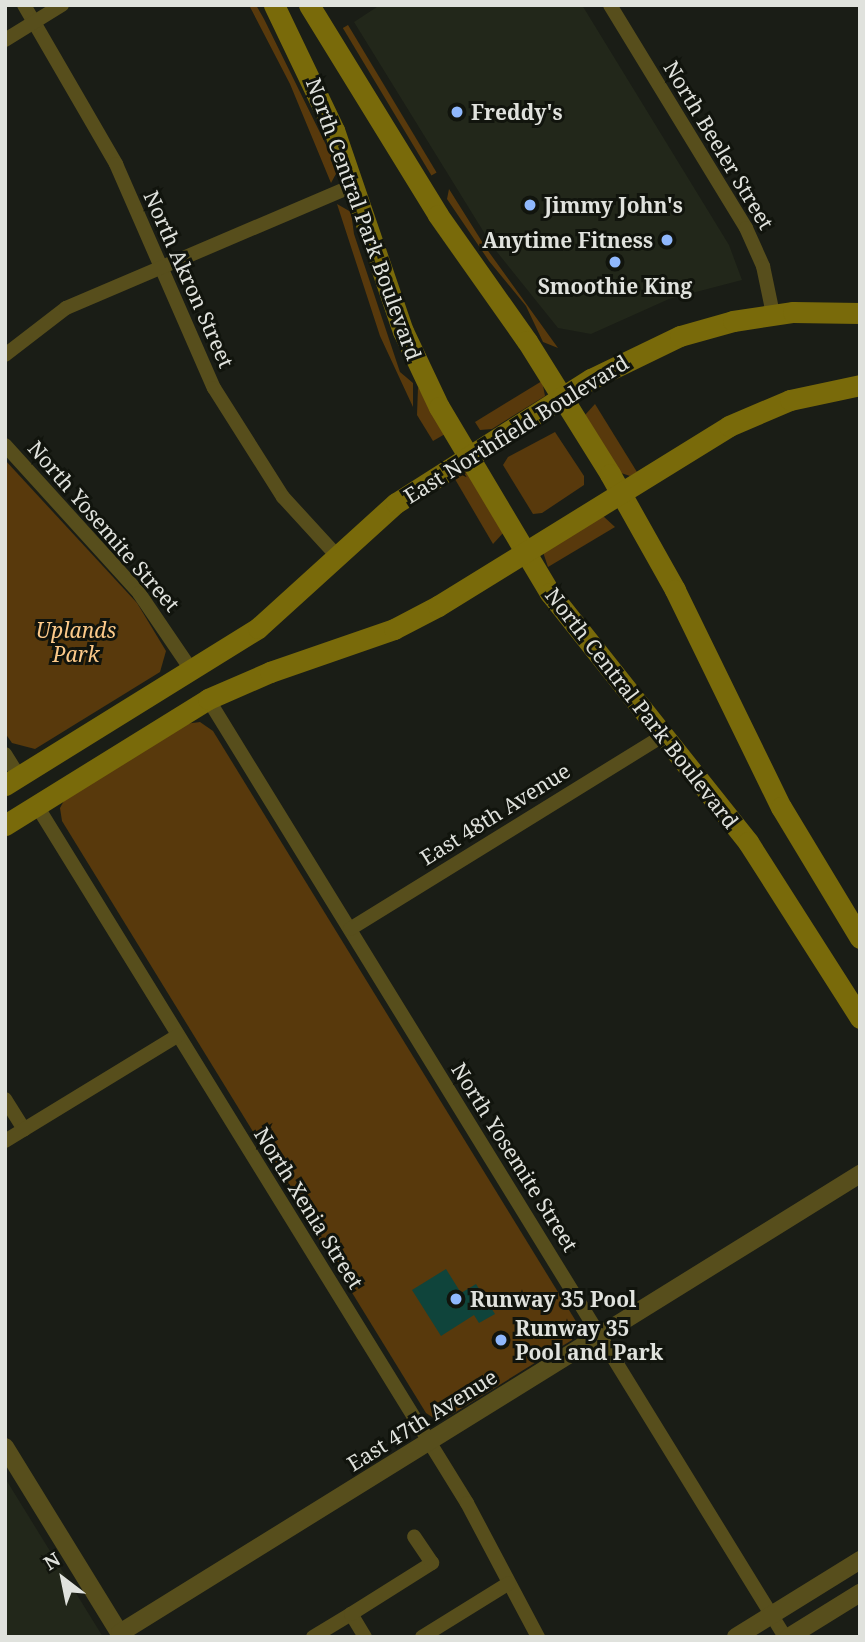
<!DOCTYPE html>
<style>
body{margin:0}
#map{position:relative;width:865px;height:1642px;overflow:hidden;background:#1a1d16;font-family:"Noto Serif",serif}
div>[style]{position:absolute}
.built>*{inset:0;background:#22271a}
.green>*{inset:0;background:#58390c;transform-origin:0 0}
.water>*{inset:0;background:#0f443b}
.minor>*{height:14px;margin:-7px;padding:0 7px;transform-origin:7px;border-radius:7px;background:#574e1c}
.tertiary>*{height:18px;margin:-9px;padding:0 9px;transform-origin:9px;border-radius:9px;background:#574e1c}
.secondary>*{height:21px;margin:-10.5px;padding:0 10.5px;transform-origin:10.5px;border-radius:10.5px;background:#796a0a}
.dots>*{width:19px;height:19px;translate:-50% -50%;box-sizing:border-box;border:4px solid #11140d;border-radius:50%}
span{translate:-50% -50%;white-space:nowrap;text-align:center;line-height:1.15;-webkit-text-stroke:6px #11140d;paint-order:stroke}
.poi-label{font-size:21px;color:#e0e2dd;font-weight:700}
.left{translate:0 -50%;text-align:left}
.right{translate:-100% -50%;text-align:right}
.street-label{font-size:21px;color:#e0e2dd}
.park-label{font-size:21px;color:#fdca8a;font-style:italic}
.frame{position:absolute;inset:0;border:7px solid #e0e2dd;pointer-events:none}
.north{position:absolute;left:28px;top:1544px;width:70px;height:70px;-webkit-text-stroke:5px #11140d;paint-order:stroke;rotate:328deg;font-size:19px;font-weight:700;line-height:28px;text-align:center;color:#e0e2dd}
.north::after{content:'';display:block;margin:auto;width:24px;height:32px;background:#e0e2dd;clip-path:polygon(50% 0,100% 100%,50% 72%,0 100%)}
</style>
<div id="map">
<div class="built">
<i style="clip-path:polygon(380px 5px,582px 5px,729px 245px,742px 280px,669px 299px,591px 334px,558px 328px,493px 247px,354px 22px)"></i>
<i style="clip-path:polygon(5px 1478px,103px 1637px,5px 1637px)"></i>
</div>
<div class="green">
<i style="clip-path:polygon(249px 5px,256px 5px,264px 19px,332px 157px,337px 172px,331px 183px,290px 84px)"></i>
<i style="left:348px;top:25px;width:172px;height:6px;rotate:59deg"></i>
<i style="clip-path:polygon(449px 189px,486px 248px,558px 348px,543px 342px,526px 306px,489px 261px,447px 199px)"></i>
<i style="clip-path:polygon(337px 204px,351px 212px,354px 234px,400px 372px,413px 383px,413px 407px,380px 336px)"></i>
<i style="clip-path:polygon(542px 381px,545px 396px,492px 429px,480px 430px,475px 422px)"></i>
<i style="clip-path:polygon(418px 387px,445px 434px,433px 441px,417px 415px)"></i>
<i style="clip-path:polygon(595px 404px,637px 472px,630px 476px,621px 473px,585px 415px)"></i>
<i style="clip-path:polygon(555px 432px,584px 476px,584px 485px,542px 513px,533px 514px,503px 465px,508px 457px)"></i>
<i style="clip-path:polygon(5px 460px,137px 603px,166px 651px,160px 672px,35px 749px,12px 743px,5px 733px)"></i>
<i style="clip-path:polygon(466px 471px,504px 532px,493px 544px,452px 474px)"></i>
<i style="clip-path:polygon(602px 515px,615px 527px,548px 567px,543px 552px)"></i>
<i style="clip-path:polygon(200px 722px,213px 731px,577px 1323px,572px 1340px,446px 1418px,435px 1419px,426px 1413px,62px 821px,60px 808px,66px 797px,185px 724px)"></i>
</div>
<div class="water">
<i style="clip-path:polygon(446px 1269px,461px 1293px,476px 1284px,495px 1314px,479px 1323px,474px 1315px,441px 1336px,412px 1290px)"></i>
</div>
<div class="minor">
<i style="left:24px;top:5px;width:184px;rotate:59.9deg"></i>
<i style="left:116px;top:164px;width:244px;rotate:66.4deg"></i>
<i style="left:214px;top:388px;width:129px;rotate:57.7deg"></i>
<i style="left:283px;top:497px;width:80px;rotate:47.5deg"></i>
<i style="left:610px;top:5px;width:261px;rotate:58.6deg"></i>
<i style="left:746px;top:228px;width:42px;rotate:65.9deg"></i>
<i style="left:763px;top:266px;width:49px;rotate:78.2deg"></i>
<i style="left:5px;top:40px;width:67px;rotate:-31.6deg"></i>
<i style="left:5px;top:355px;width:77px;rotate:-37.6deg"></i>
<i style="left:66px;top:308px;width:313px;rotate:-23.1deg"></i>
<i style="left:5px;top:445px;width:200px;rotate:47.8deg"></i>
<i style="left:139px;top:593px;width:94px;rotate:55.8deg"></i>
<i style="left:208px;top:699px;width:1101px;rotate:58.4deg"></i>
<i style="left:5px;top:754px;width:26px;rotate:58deg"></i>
<i style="left:37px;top:806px;width:819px;rotate:58.33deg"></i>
<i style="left:467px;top:1503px;width:152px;rotate:62.1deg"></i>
<i style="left:350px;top:929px;width:368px;rotate:-31.7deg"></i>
<i style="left:5px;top:1099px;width:36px;rotate:58deg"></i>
<i style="left:5px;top:1141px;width:202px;rotate:-31.4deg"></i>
<i style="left:313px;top:1637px;width:44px;rotate:-31.2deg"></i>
<i style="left:365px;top:1637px;width:27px;rotate:-121deg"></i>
<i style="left:351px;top:1614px;width:96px;rotate:-32.2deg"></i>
<i style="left:432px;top:1563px;width:32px;rotate:-124deg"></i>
<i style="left:422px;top:1637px;width:102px;rotate:-31.8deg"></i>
</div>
<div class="tertiary">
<i style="left:5px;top:1447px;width:223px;rotate:58.4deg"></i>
<i style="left:120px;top:1633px;width:871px;rotate:-31.81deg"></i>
<i style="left:736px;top:1637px;width:146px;rotate:-31.8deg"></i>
<i style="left:789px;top:1637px;width:84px;rotate:-31.8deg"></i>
</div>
<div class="secondary">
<i style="left:274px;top:5px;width:139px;rotate:64.4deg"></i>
<i style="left:334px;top:130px;width:213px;rotate:71.1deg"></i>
<i style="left:403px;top:331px;width:84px;rotate:64.7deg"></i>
<i style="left:439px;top:407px;width:217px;rotate:59.2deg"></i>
<i style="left:550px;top:593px;width:318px;rotate:51.5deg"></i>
<i style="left:748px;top:842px;width:209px;rotate:57.5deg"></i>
<i style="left:309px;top:5px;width:246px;rotate:58.4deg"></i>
<i style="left:438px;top:215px;width:154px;rotate:54.8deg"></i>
<i style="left:527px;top:341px;width:157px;rotate:58deg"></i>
<i style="left:610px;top:474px;width:133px;rotate:60.7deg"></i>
<i style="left:675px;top:590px;width:242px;rotate:64deg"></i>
<i style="left:781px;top:807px;width:153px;rotate:58.9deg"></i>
<i style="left:5px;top:785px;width:298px;rotate:-31.8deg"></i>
<i style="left:258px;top:628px;width:186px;rotate:-42.2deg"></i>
<i style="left:396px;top:503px;width:231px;rotate:-32.5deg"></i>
<i style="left:591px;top:379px;width:99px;rotate:-25.8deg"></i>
<i style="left:680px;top:336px;width:55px;rotate:-15.8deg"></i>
<i style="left:733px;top:321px;width:61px;rotate:-8.5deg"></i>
<i style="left:793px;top:312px;width:67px;rotate:0.9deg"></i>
<i style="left:5px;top:825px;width:239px;rotate:-31.8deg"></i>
<i style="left:208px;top:699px;width:68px;rotate:-23.5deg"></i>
<i style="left:270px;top:672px;width:131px;rotate:-19.1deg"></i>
<i style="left:394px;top:629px;width:50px;rotate:-27.6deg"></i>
<i style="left:438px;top:606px;width:342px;rotate:-31.7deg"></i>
<i style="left:729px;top:426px;width:66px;rotate:-23.1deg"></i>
<i style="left:790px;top:400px;width:72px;rotate:-12.1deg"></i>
</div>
<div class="dots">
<i style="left:457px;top:112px;background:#8fb8fd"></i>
<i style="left:530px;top:205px;background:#8fb8fd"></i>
<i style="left:667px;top:240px;background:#8fb8fd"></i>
<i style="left:615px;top:262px;background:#8fb8fd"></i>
<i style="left:456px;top:1299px;background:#8fb8fd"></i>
<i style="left:501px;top:1340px;background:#8fb8fd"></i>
</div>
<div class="poi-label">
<span class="left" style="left:471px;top:112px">Freddy's</span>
<span class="left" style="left:544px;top:205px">Jimmy John's</span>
<span class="right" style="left:653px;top:240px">Anytime Fitness</span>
<span style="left:615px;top:286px">Smoothie King</span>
<span class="left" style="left:470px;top:1299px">Runway 35 Pool</span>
<span class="left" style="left:515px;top:1340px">Runway 35<br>Pool and Park</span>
</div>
<div class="street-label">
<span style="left:719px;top:145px;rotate:59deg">North Beeler Street</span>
<span style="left:364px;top:219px;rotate:70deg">North Central Park Boulevard</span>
<span style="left:189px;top:279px;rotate:66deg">North Akron Street</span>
<span style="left:516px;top:429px;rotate:-32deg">East Northfield Boulevard</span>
<span style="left:104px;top:526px;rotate:49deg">North Yosemite Street</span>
<span style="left:642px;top:708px;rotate:52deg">North Central Park Boulevard</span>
<span style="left:495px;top:814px;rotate:-32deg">East 48th Avenue</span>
<span style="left:515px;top:1157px;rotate:58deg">North Yosemite Street</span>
<span style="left:309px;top:1208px;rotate:58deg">North Xenia Street</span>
<span style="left:422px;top:1420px;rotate:-32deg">East 47th Avenue</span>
</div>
<div class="park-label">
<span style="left:76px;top:642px">Uplands<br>Park</span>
</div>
<div class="frame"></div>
<div class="north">N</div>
</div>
